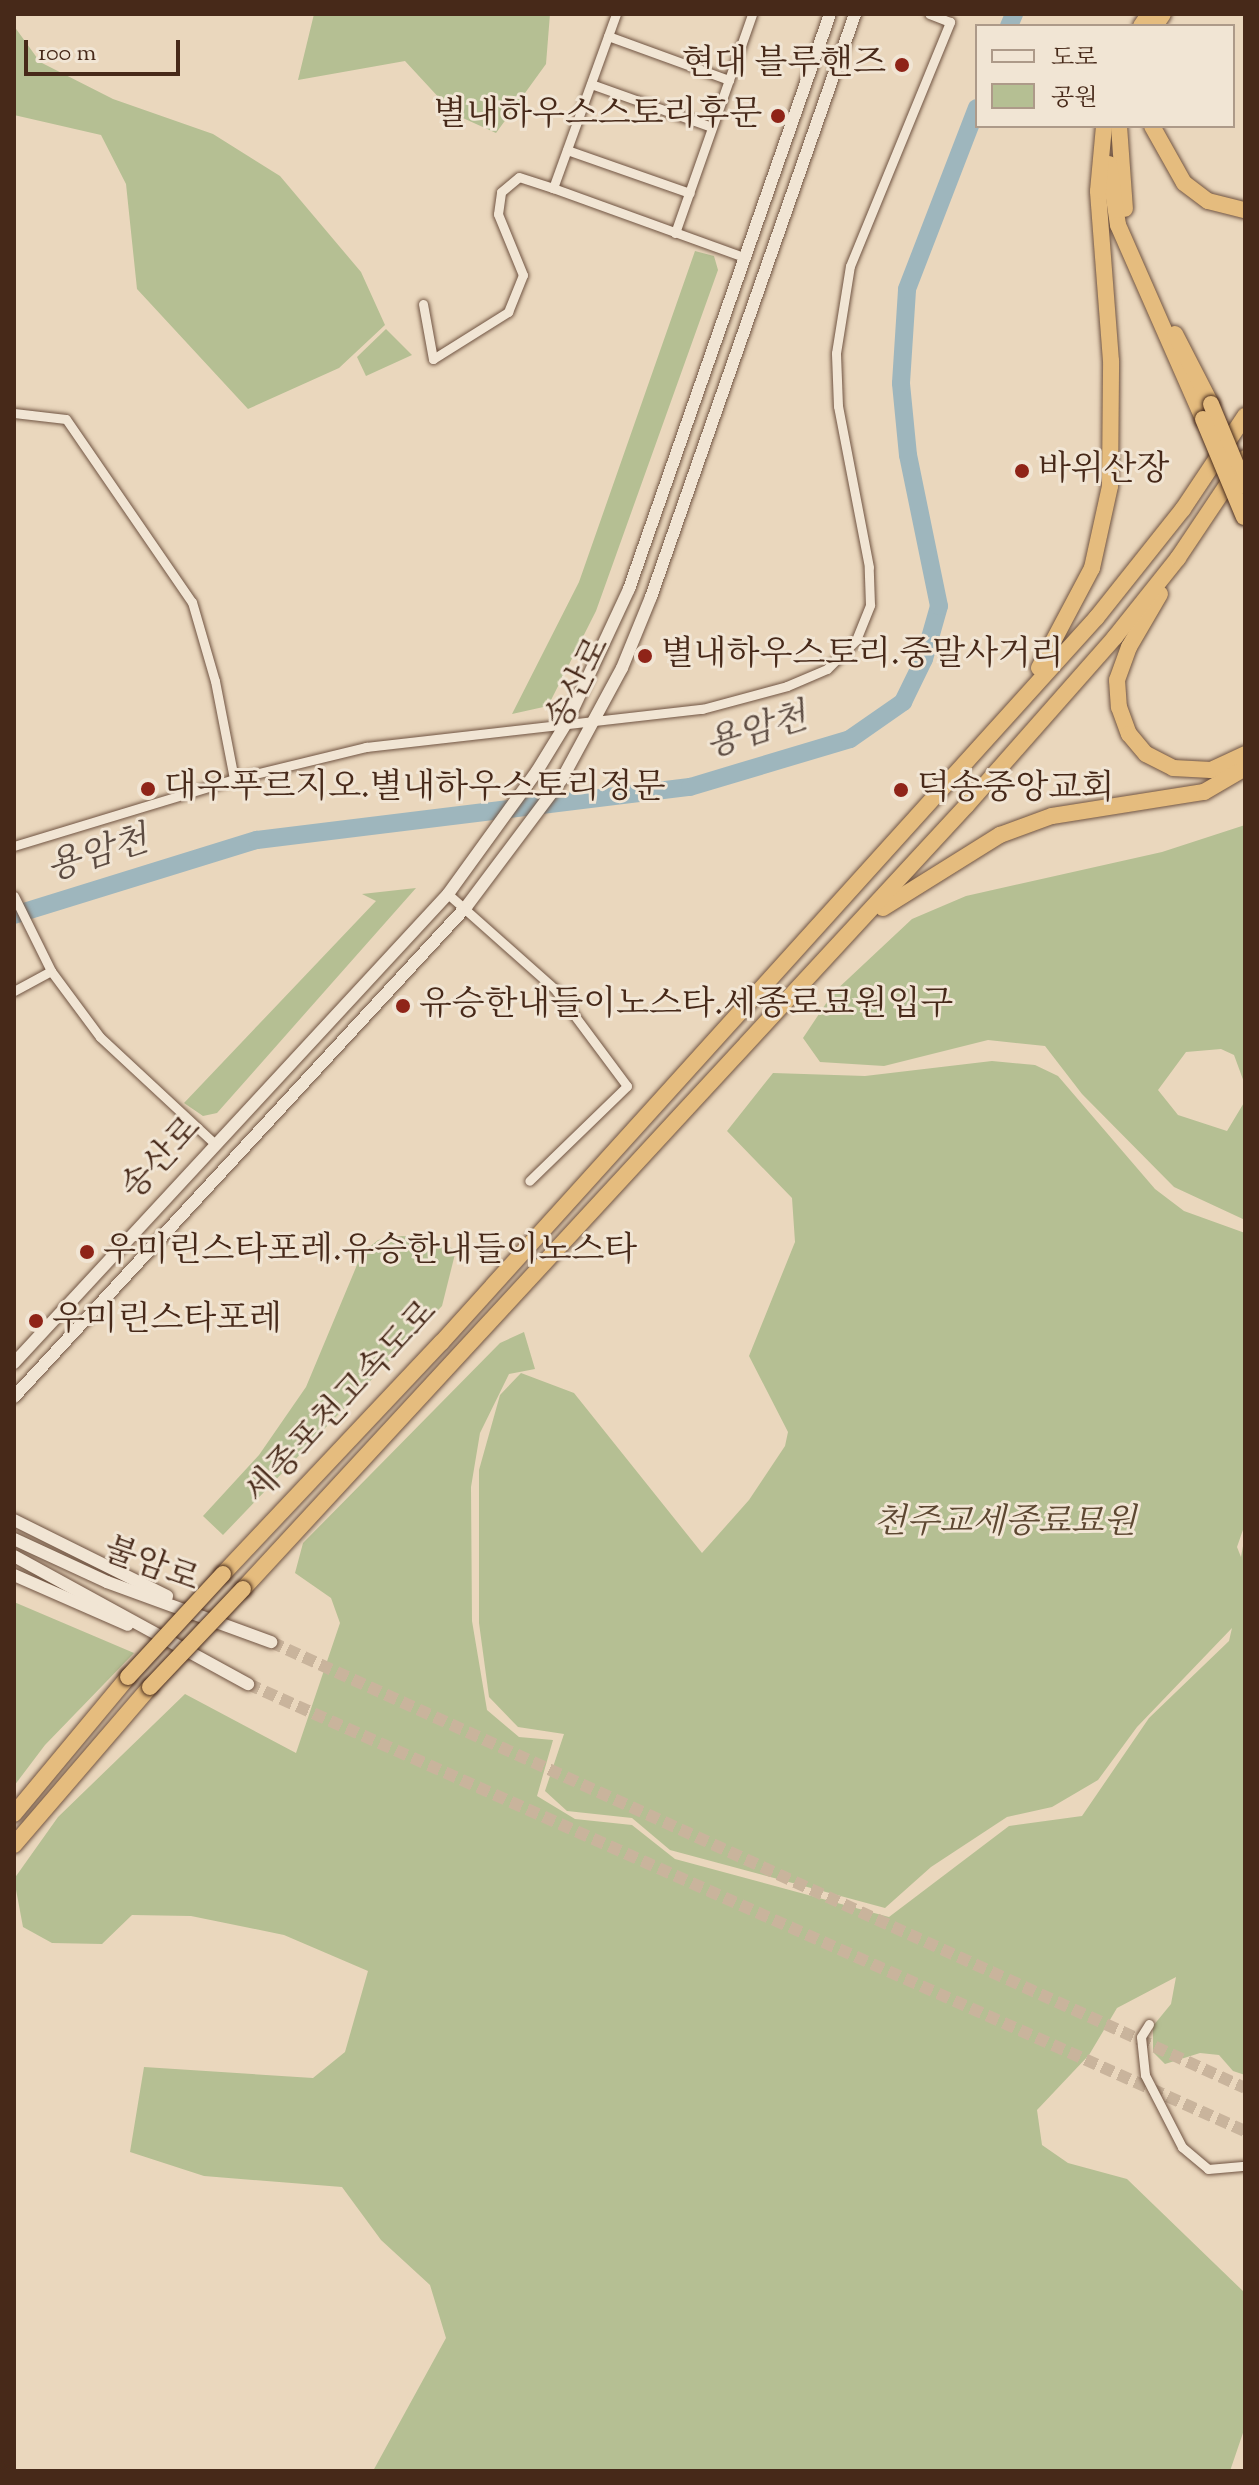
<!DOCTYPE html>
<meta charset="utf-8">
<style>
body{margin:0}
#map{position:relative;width:1259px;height:2485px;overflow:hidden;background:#ead7bd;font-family:"Sorts Mill Goudy","Noto Serif KR",serif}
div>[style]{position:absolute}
.green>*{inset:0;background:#b5bf93}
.river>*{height:18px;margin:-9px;padding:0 9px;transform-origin:9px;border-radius:9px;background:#9eb6bd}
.secondary-tunnel>*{height:12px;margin-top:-6px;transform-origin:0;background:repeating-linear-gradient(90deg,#c9b49c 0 12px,transparent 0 18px)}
.roads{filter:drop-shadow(0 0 2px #705442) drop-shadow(0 0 2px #705442)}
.street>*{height:9px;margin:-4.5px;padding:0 4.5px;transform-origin:4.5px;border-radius:4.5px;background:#f1e5d4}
.secondary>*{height:12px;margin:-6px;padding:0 6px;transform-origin:6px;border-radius:6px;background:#f1e5d4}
.highway>*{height:16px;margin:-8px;padding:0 8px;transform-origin:8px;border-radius:8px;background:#e5bc7e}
.bridges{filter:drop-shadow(0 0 2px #472919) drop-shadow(0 0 2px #472919)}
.highway-bridge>*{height:16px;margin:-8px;padding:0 8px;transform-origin:8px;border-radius:8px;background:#e5bc7e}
.dots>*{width:22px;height:22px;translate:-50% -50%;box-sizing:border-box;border:4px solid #f1e5d4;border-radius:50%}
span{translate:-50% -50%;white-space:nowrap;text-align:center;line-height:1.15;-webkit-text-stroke:6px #f1e5d4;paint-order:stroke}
.poi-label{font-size:34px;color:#472919}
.right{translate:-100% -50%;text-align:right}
.left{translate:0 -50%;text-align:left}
.street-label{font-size:34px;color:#472919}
.park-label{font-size:34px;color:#5d4731;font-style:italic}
.water-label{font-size:36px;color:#5d4c42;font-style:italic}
.frame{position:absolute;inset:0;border:16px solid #472919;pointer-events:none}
.legend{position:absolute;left:975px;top:24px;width:260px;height:104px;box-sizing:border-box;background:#f1e5d4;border:2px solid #ad9a89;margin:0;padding:10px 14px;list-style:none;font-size:24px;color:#472919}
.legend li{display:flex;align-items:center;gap:16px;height:40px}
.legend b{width:40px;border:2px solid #ad9a89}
.scale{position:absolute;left:24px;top:40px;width:156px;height:36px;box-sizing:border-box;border:4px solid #472919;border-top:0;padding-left:10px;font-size:24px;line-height:28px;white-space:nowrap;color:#472919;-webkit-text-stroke:6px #f1e5d4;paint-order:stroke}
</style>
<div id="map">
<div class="green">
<i style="clip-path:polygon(314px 14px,550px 14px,546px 64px,496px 133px,454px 114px,405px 61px,298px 80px)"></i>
<i style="clip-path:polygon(14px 26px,40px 62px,113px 99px,213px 134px,280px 176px,361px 272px,385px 325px,339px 368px,248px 409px,137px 289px,126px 184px,101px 135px,14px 115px)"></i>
<i style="clip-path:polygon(695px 251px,714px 256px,718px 270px,596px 611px,548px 706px,512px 714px,579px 582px)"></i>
<i style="clip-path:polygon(386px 329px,412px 355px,366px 376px,357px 357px)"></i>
<i style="clip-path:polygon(1245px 825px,1245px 1085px,1234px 1055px,1221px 1049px,1186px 1052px,1158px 1090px,1178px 1115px,1227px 1131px,1245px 1101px,1245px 1220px,1174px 1187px,1082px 1094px,1045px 1046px,988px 1040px,884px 1066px,820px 1062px,803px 1038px,833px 993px,912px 919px,966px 896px,1162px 852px)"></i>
<i style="clip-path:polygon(416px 888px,217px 1113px,203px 1116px,184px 1103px,376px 901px,362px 894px)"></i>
<i style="clip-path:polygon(992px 1061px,1035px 1065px,1058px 1076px,1155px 1189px,1184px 1211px,1245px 1233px,1245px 1524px,1237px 1547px,1241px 1557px,1245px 1535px,1245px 2075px,1233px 2071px,1219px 2055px,1200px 2053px,1165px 2064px,1153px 2052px,1153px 2026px,1171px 2004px,1176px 1977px,1117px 2008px,1089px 2055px,1037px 2110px,1042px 2145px,1068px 2163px,1127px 2179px,1245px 2293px,1245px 2427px,1230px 2471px,373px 2471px,446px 2338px,430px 2285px,381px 2240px,342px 2187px,204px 2176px,130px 2152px,144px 2067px,313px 2078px,345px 2052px,368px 1971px,284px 1935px,191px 1916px,132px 1915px,102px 1944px,52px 1943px,23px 1927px,14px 1879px,58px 1817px,185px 1694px,296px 1753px,340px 1623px,331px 1598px,295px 1573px,303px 1543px,500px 1343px,524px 1332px,535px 1369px,509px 1374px,480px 1433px,471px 1487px,472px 1621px,487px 1710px,519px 1737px,553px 1740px,537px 1796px,575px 1819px,632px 1825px,675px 1859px,889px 1917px,1009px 1826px,1082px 1816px,1149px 1718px,1229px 1641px,1232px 1628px,1137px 1727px,1098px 1780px,1052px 1807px,1007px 1817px,931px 1867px,885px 1908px,670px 1850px,632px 1818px,567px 1811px,545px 1791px,564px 1734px,518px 1727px,489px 1697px,479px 1623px,479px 1470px,500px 1395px,521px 1373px,574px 1393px,702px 1553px,749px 1500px,785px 1446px,788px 1432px,749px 1356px,795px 1242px,792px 1198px,727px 1131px,773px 1073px,865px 1076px)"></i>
<i style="clip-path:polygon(402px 1236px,429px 1238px,456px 1250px,442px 1306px,223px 1535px,203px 1516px,259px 1455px,306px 1387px,362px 1253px,378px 1240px)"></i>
<i style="clip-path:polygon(14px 1602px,134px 1653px,45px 1745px,14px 1786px)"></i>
</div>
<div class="river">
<i style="left:1009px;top:26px;width:13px;rotate:-67deg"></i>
<i style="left:14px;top:915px;width:254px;rotate:-17.2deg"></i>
<i style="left:257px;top:840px;width:436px;rotate:-7deg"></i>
<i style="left:690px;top:787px;width:167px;rotate:-16.7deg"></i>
<i style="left:850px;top:739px;width:65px;rotate:-34.9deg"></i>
<i style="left:903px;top:702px;width:48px;rotate:-64deg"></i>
<i style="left:924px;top:659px;width:55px;rotate:-74.2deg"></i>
<i style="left:939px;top:606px;width:154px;rotate:-101.6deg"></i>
<i style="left:908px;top:455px;width:72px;rotate:-95.6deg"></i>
<i style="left:901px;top:383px;width:94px;rotate:-86.3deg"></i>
<i style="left:907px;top:289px;width:194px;rotate:-68.9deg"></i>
</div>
<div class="secondary-tunnel">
<i style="left:271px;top:1642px;width:1071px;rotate:24.6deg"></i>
<i style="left:248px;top:1684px;width:1093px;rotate:24.15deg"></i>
</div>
<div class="roads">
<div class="street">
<i style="left:616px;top:14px;width:185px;rotate:109.9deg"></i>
<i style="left:553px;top:188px;width:203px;rotate:19.9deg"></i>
<i style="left:608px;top:36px;width:129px;rotate:20deg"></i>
<i style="left:591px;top:84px;width:128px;rotate:19.6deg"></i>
<i style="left:567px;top:150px;width:130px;rotate:19.3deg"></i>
<i style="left:675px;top:233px;width:232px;rotate:-70.6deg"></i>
<i style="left:423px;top:304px;width:56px;rotate:79.7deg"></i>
<i style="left:433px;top:359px;width:89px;rotate:-32.1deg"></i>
<i style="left:508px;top:312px;width:40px;rotate:-68deg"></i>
<i style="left:523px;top:275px;width:66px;rotate:-112.3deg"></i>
<i style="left:498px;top:214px;width:22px;rotate:-82deg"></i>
<i style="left:501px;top:192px;width:23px;rotate:-40deg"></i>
<i style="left:519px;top:177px;width:36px;rotate:18deg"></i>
<i style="left:14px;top:413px;width:52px;rotate:6.6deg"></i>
<i style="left:66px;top:419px;width:222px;rotate:55.5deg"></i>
<i style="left:192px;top:602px;width:82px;rotate:73.8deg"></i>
<i style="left:215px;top:681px;width:100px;rotate:79deg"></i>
<i style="left:14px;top:846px;width:230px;rotate:-16.9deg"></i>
<i style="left:234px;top:779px;width:136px;rotate:-13.6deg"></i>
<i style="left:366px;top:747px;width:338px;rotate:-6.5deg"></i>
<i style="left:702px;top:709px;width:88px;rotate:-15.1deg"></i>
<i style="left:787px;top:686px;width:43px;rotate:-23deg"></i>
<i style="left:827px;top:669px;width:41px;rotate:-45deg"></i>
<i style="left:856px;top:640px;width:38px;rotate:-68deg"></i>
<i style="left:870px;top:605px;width:38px;rotate:-92deg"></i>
<i style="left:869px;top:567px;width:164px;rotate:-100.9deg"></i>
<i style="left:838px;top:406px;width:53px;rotate:-92.2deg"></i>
<i style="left:836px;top:353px;width:88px;rotate:-80.9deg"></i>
<i style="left:850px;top:266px;width:264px;rotate:-67.7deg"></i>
<i style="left:950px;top:22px;width:22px;rotate:-159deg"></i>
<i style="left:448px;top:894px;width:142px;rotate:41.6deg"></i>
<i style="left:554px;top:988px;width:122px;rotate:53.3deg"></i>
<i style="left:627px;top:1086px;width:136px;rotate:135.9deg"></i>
<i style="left:14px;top:896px;width:84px;rotate:63.7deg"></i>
<i style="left:14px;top:991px;width:42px;rotate:-28.4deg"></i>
<i style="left:51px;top:971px;width:82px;rotate:53.4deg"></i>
<i style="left:100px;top:1037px;width:156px;rotate:42.9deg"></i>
<i style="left:1149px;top:2024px;width:15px;rotate:122deg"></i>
<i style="left:1141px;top:2037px;width:38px;rotate:84deg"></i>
<i style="left:1145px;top:2075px;width:81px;rotate:62.8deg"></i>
<i style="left:1182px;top:2147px;width:34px;rotate:40deg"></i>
<i style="left:1208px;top:2169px;width:37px;rotate:-5deg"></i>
</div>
<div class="secondary">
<i style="left:14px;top:1363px;width:639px;rotate:-47.22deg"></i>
<i style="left:448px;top:894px;width:152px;rotate:-54.1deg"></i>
<i style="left:537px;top:771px;width:57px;rotate:-58.5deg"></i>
<i style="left:567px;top:722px;width:147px;rotate:-65deg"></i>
<i style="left:629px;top:589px;width:609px;rotate:-70.73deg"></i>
<i style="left:14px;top:1397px;width:667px;rotate:-47.31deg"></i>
<i style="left:466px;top:907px;width:160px;rotate:-53.1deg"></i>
<i style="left:562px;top:779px;width:126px;rotate:-61.6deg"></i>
<i style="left:622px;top:668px;width:77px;rotate:-67.8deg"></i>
<i style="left:651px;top:597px;width:618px;rotate:-70.71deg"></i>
<i style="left:14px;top:1520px;width:171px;rotate:26.4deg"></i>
<i style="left:14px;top:1539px;width:102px;rotate:24.8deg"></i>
<i style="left:107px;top:1582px;width:175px;rotate:20.1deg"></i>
<i style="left:14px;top:1556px;width:267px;rotate:28.7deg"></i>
<i style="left:14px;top:1575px;width:124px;rotate:23.7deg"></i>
</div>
<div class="highway">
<i style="left:1141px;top:26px;width:14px;rotate:-56deg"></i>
<i style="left:1155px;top:26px;width:14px;rotate:-56deg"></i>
<i style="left:1119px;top:126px;width:83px;rotate:85.9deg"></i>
<i style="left:1152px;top:126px;width:65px;rotate:60.7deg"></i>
<i style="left:1184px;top:183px;width:30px;rotate:37deg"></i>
<i style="left:1208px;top:201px;width:38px;rotate:14deg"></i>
<i style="left:1109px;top:164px;width:62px;rotate:81.6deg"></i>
<i style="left:1118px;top:225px;width:212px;rotate:66.3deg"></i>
<i style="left:1175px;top:334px;width:79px;rotate:62.8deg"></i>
<i style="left:1160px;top:594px;width:61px;rotate:120.3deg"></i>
<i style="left:1129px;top:647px;width:35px;rotate:110deg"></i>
<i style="left:1117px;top:680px;width:27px;rotate:86deg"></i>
<i style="left:1119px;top:707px;width:29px;rotate:70deg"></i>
<i style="left:1129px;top:734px;width:26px;rotate:50deg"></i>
<i style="left:1146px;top:754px;width:30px;rotate:27deg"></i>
<i style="left:1173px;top:768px;width:38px;rotate:3deg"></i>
<i style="left:1211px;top:770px;width:38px;rotate:-25deg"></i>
<i style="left:1039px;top:668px;width:113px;rotate:-62.1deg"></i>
<i style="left:1092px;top:568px;width:84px;rotate:-77.6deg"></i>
<i style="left:1110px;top:486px;width:125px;rotate:-89.5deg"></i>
<i style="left:1111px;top:361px;width:170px;rotate:-94.4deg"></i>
<i style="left:1098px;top:191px;width:65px;rotate:-84.7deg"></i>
<i style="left:883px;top:908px;width:138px;rotate:-32deg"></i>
<i style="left:1000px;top:835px;width:55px;rotate:-20.1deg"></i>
<i style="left:1052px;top:816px;width:154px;rotate:-9deg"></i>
<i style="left:1204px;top:792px;width:48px;rotate:-30.3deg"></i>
<i style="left:223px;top:1574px;width:318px;rotate:-46.7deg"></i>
<i style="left:441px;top:1343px;width:978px;rotate:-47.9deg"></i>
<i style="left:1097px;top:617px;width:138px;rotate:-51.5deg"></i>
<i style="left:1183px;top:509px;width:112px;rotate:-56.3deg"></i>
<i style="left:243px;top:1589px;width:1067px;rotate:-47.28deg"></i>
<i style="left:967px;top:805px;width:224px;rotate:-48.6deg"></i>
<i style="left:1115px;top:637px;width:101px;rotate:-51.4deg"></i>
<i style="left:1178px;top:558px;width:120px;rotate:-56.2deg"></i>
<i style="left:14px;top:1814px;width:178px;rotate:-50.2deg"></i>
<i style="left:14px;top:1845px;width:208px;rotate:-49.3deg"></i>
</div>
</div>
<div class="bridges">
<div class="highway-bridge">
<i style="left:1211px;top:404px;width:89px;rotate:67.5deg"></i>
<i style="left:1203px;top:419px;width:106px;rotate:67.3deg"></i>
<i style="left:128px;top:1677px;width:140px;rotate:-47.3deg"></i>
<i style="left:150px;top:1687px;width:135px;rotate:-46.5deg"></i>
</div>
</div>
<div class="dots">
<i style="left:902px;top:65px;background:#8f2418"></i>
<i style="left:778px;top:116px;background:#8f2418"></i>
<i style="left:1022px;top:471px;background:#8f2418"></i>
<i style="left:645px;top:656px;background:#8f2418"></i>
<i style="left:148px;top:789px;background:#8f2418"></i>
<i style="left:901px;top:790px;background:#8f2418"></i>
<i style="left:403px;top:1006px;background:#8f2418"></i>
<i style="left:87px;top:1252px;background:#8f2418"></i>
<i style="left:36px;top:1321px;background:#8f2418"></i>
</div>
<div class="poi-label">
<span class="right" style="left:886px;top:65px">현대 블루핸즈</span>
<span class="right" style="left:762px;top:116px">별내하우스스토리후문</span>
<span class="left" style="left:1038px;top:471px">바위산장</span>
<span class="left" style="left:661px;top:656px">별내하우스토리.중말사거리</span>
<span class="left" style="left:164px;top:789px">대우푸르지오.별내하우스토리정문</span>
<span class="left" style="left:917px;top:790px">덕송중앙교회</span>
<span class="left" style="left:419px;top:1006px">유승한내들이노스타.세종로묘원입구</span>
<span class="left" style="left:103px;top:1252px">우미린스타포레.유승한내들이노스타</span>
<span class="left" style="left:52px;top:1321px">우미린스타포레</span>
</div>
<div class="street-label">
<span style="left:579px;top:684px;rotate:-63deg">송산로</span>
<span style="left:162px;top:1159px;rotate:-47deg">송산로</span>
<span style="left:342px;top:1403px;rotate:-47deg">세종포천고속도로</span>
<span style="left:151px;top:1566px;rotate:20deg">불암로</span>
</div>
<div class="park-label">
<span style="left:1005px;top:1524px">천주교세종료묘원</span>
</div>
<div class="water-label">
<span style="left:757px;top:733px;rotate:-17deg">용암천</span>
<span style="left:98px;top:856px;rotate:-17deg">용암천</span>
</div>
<div class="frame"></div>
<ul class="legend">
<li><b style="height:10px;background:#f1e5d4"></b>도로</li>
<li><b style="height:22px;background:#b5bf93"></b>공원</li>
</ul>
<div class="scale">100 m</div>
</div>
